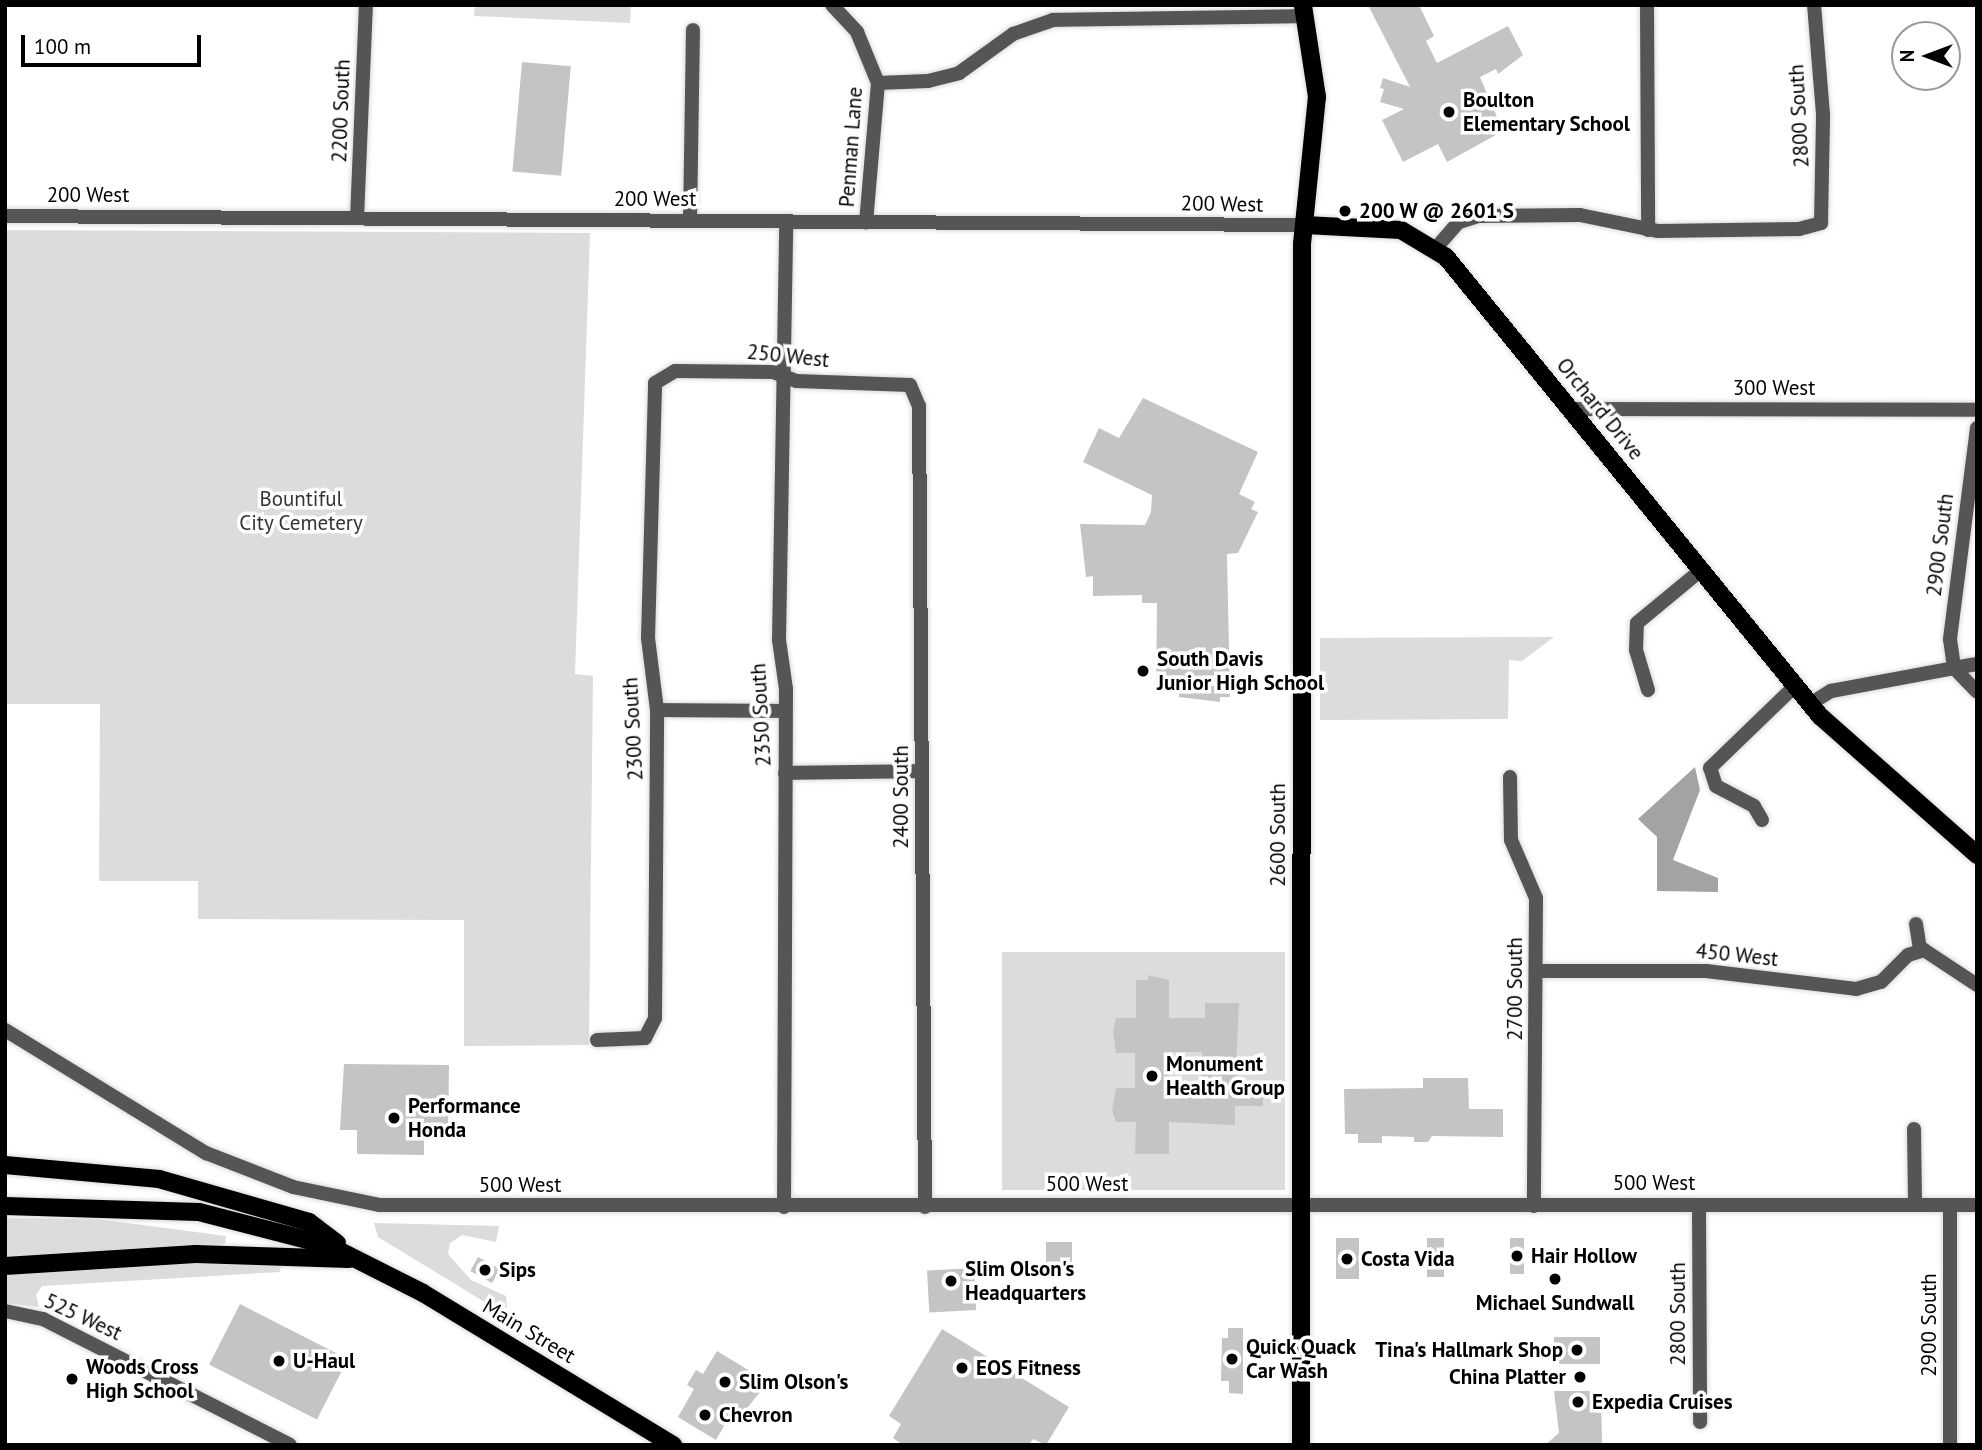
<!DOCTYPE html>
<style>
body{margin:0}
#map{position:relative;width:1982px;height:1450px;overflow:hidden;background:#fff;font-family:"PT Sans",sans-serif}
div>[style]{position:absolute}
.green>*{inset:0;background:#dcdcdc;transform-origin:0 0}
.water>*{inset:0;background:#a3a3a3}
.building>*{inset:0;background:#c4c4c4;transform-origin:0 0}
.roads{filter:drop-shadow(0 0 2px #dbdbdb) drop-shadow(0 0 2px #dbdbdb)}
.minor>*{height:14px;margin:-7px;padding:0 7px;transform-origin:7px;border-radius:7px;background:#555}
.major>*{height:18px;margin:-9px;padding:0 9px;transform-origin:9px;border-radius:9px;background:#000}
.dots>*{width:19px;height:19px;translate:-50% -50%;box-sizing:border-box;border:4px solid #fff;border-radius:50%}
span{translate:-50% -50%;white-space:nowrap;text-align:center;line-height:1.15;-webkit-text-stroke:7px #fff;paint-order:stroke}
.poi-label{font-size:21px;color:#000;font-weight:700}
.left{translate:0 -50%;text-align:left}
.right{translate:-100% -50%;text-align:right}
.street-label{font-size:21px;color:#000}
.park-label{font-size:21px;color:#333}
.frame{position:absolute;inset:0;border:7px solid #000;pointer-events:none}
.north{position:absolute;left:1891px;top:21px;width:70px;height:70px;box-sizing:border-box;background:#fff;border:2px solid #999;border-radius:50%;rotate:270deg;font-size:19px;font-weight:700;line-height:28px;text-align:center;color:#000}
.north::after{content:'';display:block;margin:auto;width:24px;height:32px;background:#000;clip-path:polygon(50% 0,100% 100%,50% 72%,0 100%)}
.scale{position:absolute;left:21px;top:35px;width:180px;height:32px;box-sizing:border-box;border:4px solid #000;border-top:0;padding-left:9px;font-size:21px;line-height:24px;white-space:nowrap;color:#000;-webkit-text-stroke:5px #fff;paint-order:stroke}
</style>
<div id="map">
<div class="green">
<i style="clip-path:polygon(475px 5px,631px 5px,630px 23px,474px 16px)"></i>
<i style="clip-path:polygon(5px 230px,590px 233px,575px 674px,593px 676px,589px 1045px,464px 1046px,464px 920px,198px 919px,198px 881px,99px 881px,100px 704px,5px 704px)"></i>
<i style="clip-path:polygon(1554px 637px,1522px 661px,1509px 660px,1508px 719px,1320px 720px,1320px 638px)"></i>
<i style="left:1285px;top:952px;width:238px;height:283px;rotate:90deg"></i>
<i style="clip-path:polygon(5px 1218px,97px 1219px,226px 1236px,225px 1244px,5px 1259px)"></i>
<i style="clip-path:polygon(374px 1223px,499px 1226px,496px 1242px,462px 1235px,450px 1243px,448px 1254px,471px 1280px,506px 1296px,507px 1307px,496px 1309px,401px 1251px,378px 1237px)"></i>
<i style="clip-path:polygon(209px 1262px,281px 1266px,280px 1272px,42px 1286px,36px 1295px,39px 1307px,5px 1303px,5px 1275px)"></i>
</div>
<div class="water">
<i style="clip-path:polygon(1695px 767px,1700px 790px,1673px 860px,1718px 878px,1718px 892px,1657px 891px,1657px 837px,1638px 819px)"></i>
</div>
<div class="building">
<i style="clip-path:polygon(1368px 5px,1419px 5px,1434px 36px,1426px 41px,1437px 63px,1508px 26px,1523px 55px,1498px 74px,1496px 69px,1480px 77px,1503px 131px,1447px 162px,1438px 144px,1403px 162px,1382px 120px,1404px 109px,1380px 102px,1384px 89px,1380px 88px,1383px 78px,1410px 87px)"></i>
<i style="left:522px;top:62px;width:49px;height:110px;rotate:5deg"></i>
<i style="clip-path:polygon(1143px 398px,1258px 452px,1239px 494px,1255px 502px,1251px 509px,1258px 512px,1238px 553px,1227px 554px,1230px 697px,1220px 697px,1220px 702px,1179px 697px,1179px 689px,1156px 689px,1157px 603px,1142px 603px,1142px 595px,1093px 596px,1093px 576px,1086px 577px,1080px 524px,1145px 525px,1151px 512px,1152px 495px,1083px 462px,1099px 428px,1119px 438px)"></i>
<i style="clip-path:polygon(evenodd,1148px 975px,1169px 980px,1169px 1018px,1205px 1018px,1205px 1003px,1239px 1003px,1235px 1089px,1263px 1089px,1263px 1106px,1235px 1106px,1235px 1125px,1169px 1122px,1169px 1154px,1135px 1154px,1136px 1122px,1116px 1122px,1112px 1110px,1116px 1088px,1135px 1088px,1135px 1053px,1116px 1053px,1113px 1031px,1116px 1018px,1136px 1018px,1136px 980px,1148px 980px,1148px 975px,1169px 1052px,1202px 1052px,1202px 1088px,1169px 1088px,1169px 1052px)"></i>
<i style="clip-path:polygon(344px 1064px,449px 1065px,448px 1133px,424px 1132px,424px 1155px,357px 1154px,357px 1130px,340px 1130px)"></i>
<i style="clip-path:polygon(1423px 1078px,1468px 1078px,1469px 1109px,1503px 1109px,1503px 1137px,1432px 1136px,1428px 1142px,1414px 1142px,1414px 1137px,1382px 1136px,1382px 1143px,1358px 1143px,1358px 1134px,1345px 1134px,1344px 1089px,1423px 1088px)"></i>
<i style="left:1359px;top:1238px;width:41px;height:23px;rotate:90deg"></i>
<i style="left:1427px;top:1238px;width:17px;height:39px"></i>
<i style="left:1510px;top:1238px;width:14px;height:36px"></i>
<i style="left:1046px;top:1242px;width:26px;height:20px"></i>
<i style="left:478px;top:1257px;width:25px;height:16px;rotate:29deg"></i>
<i style="left:974px;top:1268px;width:42px;height:47px;rotate:87deg"></i>
<i style="left:240px;top:1304px;width:121px;height:68px;rotate:27deg"></i>
<i style="clip-path:polygon(1228px 1328px,1243px 1328px,1243px 1394px,1229px 1393px,1229px 1381px,1221px 1381px,1222px 1338px,1228px 1338px)"></i>
<i style="clip-path:polygon(942px 1329px,1069px 1407px,1046px 1445px,1033px 1439px,1029px 1445px,903px 1445px,893px 1438px,901px 1424px,889px 1416px)"></i>
<i style="left:1554px;top:1337px;width:46px;height:27px"></i>
<i style="clip-path:polygon(717px 1351px,763px 1379px,764px 1387px,740px 1417px,732px 1412px,716px 1440px,678px 1417px,694px 1389px,687px 1385px,696px 1370px,703px 1374px)"></i>
<i style="clip-path:polygon(1554px 1391px,1601px 1391px,1602px 1445px,1545px 1445px,1559px 1433px)"></i>
</div>
<div class="roads">
<div class="minor">
<i style="left:832px;top:5px;width:37px;rotate:47deg"></i>
<i style="left:857px;top:32px;width:55px;rotate:67.6deg"></i>
<i style="left:878px;top:83px;width:140px;rotate:94.9deg"></i>
<i style="left:1647px;top:5px;width:225px;rotate:89.7deg"></i>
<i style="left:878px;top:83px;width:50px;rotate:-2.3deg"></i>
<i style="left:928px;top:81px;width:32px;rotate:-14deg"></i>
<i style="left:959px;top:73px;width:67px;rotate:-35.8deg"></i>
<i style="left:1013px;top:34px;width:42px;rotate:-19.3deg"></i>
<i style="left:1053px;top:20px;width:253px;rotate:-0.9deg"></i>
<i style="left:5px;top:216px;width:1300px;rotate:0.4deg"></i>
<i style="left:357px;top:218px;width:213px;rotate:-87.6deg"></i>
<i style="left:690px;top:220px;width:190px;rotate:-89.1deg"></i>
<i style="left:1436px;top:248px;width:35px;rotate:-49deg"></i>
<i style="left:1459px;top:222px;width:21px;rotate:-17deg"></i>
<i style="left:1479px;top:216px;width:101px;rotate:-0.6deg"></i>
<i style="left:1580px;top:215px;width:80px;rotate:11.6deg"></i>
<i style="left:1658px;top:231px;width:141px;rotate:-0.8deg"></i>
<i style="left:1799px;top:229px;width:23px;rotate:-15deg"></i>
<i style="left:1821px;top:223px;width:109px;rotate:-88.9deg"></i>
<i style="left:1823px;top:114px;width:109px;rotate:-94.7deg"></i>
<i style="left:1571px;top:409px;width:406px;rotate:0.1deg"></i>
<i style="left:1977px;top:428px;width:213px;rotate:97.3deg"></i>
<i style="left:1950px;top:639px;width:29px;rotate:82deg"></i>
<i style="left:1954px;top:668px;width:23px;rotate:-10deg"></i>
<i style="left:1648px;top:690px;width:42px;rotate:-106.7deg"></i>
<i style="left:1636px;top:650px;width:27px;rotate:-88deg"></i>
<i style="left:1637px;top:623px;width:83px;rotate:-39.6deg"></i>
<i style="left:1810px;top:704px;width:25px;rotate:-32deg"></i>
<i style="left:1831px;top:691px;width:125px;rotate:-10.6deg"></i>
<i style="left:1954px;top:668px;width:33px;rotate:46deg"></i>
<i style="left:657px;top:710px;width:128px;rotate:0.4deg"></i>
<i style="left:785px;top:773px;width:137px;rotate:-0.8deg"></i>
<i style="left:1510px;top:777px;width:63px;rotate:89.1deg"></i>
<i style="left:1511px;top:840px;width:63px;rotate:66.7deg"></i>
<i style="left:1536px;top:898px;width:308px;rotate:90.4deg"></i>
<i style="left:1762px;top:820px;width:16px;rotate:-120deg"></i>
<i style="left:1754px;top:806px;width:43px;rotate:-152.2deg"></i>
<i style="left:1716px;top:786px;width:19px;rotate:-108deg"></i>
<i style="left:1710px;top:768px;width:118px;rotate:-44deg"></i>
<i style="left:1916px;top:924px;width:26px;rotate:81deg"></i>
<i style="left:1536px;top:971px;width:170px"></i>
<i style="left:1706px;top:971px;width:151px;rotate:6.8deg"></i>
<i style="left:1856px;top:989px;width:26px;rotate:-16deg"></i>
<i style="left:1881px;top:982px;width:38px;rotate:-45deg"></i>
<i style="left:1908px;top:955px;width:17px;rotate:-17deg"></i>
<i style="left:1924px;top:950px;width:64px;rotate:33.4deg"></i>
<i style="left:5px;top:1030px;width:236px;rotate:31.5deg"></i>
<i style="left:206px;top:1153px;width:93px;rotate:21.3deg"></i>
<i style="left:293px;top:1187px;width:89px;rotate:11.7deg"></i>
<i style="left:380px;top:1205px;width:1597px"></i>
<i style="left:597px;top:1040px;width:48px;rotate:-2.4deg"></i>
<i style="left:645px;top:1038px;width:22px;rotate:-63deg"></i>
<i style="left:655px;top:1018px;width:308px;rotate:-89.6deg"></i>
<i style="left:657px;top:710px;width:73px;rotate:-97.1deg"></i>
<i style="left:648px;top:638px;width:255px;rotate:-88.4deg"></i>
<i style="left:655px;top:383px;width:23px;rotate:-31deg"></i>
<i style="left:675px;top:371px;width:98px;rotate:0.6deg"></i>
<i style="left:773px;top:372px;width:25px;rotate:21deg"></i>
<i style="left:796px;top:381px;width:114px;rotate:2deg"></i>
<i style="left:910px;top:385px;width:23px;rotate:67deg"></i>
<i style="left:919px;top:406px;width:801px;rotate:89.57deg"></i>
<i style="left:1914px;top:1129px;width:76px;rotate:89.2deg"></i>
<i style="left:1699px;top:1205px;width:217px;rotate:89.7deg"></i>
<i style="left:784px;top:1207px;width:518px;rotate:-89.78deg"></i>
<i style="left:786px;top:689px;width:49px;rotate:-98.1deg"></i>
<i style="left:779px;top:640px;width:419px;rotate:-89deg"></i>
<i style="left:5px;top:1311px;width:39px;rotate:12deg"></i>
<i style="left:43px;top:1319px;width:277px;rotate:27deg"></i>
<i style="left:1950px;top:1445px;width:240px;rotate:-90deg"></i>
</div>
<div class="major">
<i style="left:1305px;top:225px;width:96px;rotate:3deg"></i>
<i style="left:1401px;top:230px;width:52px;rotate:31deg"></i>
<i style="left:1446px;top:257px;width:592px;rotate:50.83deg"></i>
<i style="left:1820px;top:716px;width:210px;rotate:41.5deg"></i>
<i style="left:5px;top:1165px;width:155px;rotate:5.2deg"></i>
<i style="left:159px;top:1179px;width:156px;rotate:16deg"></i>
<i style="left:309px;top:1222px;width:35px;rotate:37deg"></i>
<i style="left:5px;top:1206px;width:194px;rotate:1.8deg"></i>
<i style="left:199px;top:1212px;width:135px;rotate:14.5deg"></i>
<i style="left:330px;top:1246px;width:104px;rotate:26.8deg"></i>
<i style="left:423px;top:1293px;width:293px;rotate:31.3deg"></i>
<i style="left:5px;top:1266px;width:191px;rotate:-3.6deg"></i>
<i style="left:196px;top:1254px;width:153px;rotate:1.9deg"></i>
<i style="left:1301px;top:1445px;width:1201px;rotate:-89.95deg"></i>
<i style="left:1302px;top:244px;width:148px;rotate:-84.2deg"></i>
<i style="left:1317px;top:97px;width:93px;rotate:-98.7deg"></i>
</div>
</div>
<div class="dots">
<i style="left:1449px;top:112px;background:#000"></i>
<i style="left:1345px;top:211px;background:#000"></i>
<i style="left:1143px;top:671px;background:#000"></i>
<i style="left:1152px;top:1076px;background:#000"></i>
<i style="left:394px;top:1118px;background:#000"></i>
<i style="left:1517px;top:1256px;background:#000"></i>
<i style="left:1347px;top:1259px;background:#000"></i>
<i style="left:485px;top:1270px;background:#000"></i>
<i style="left:1555px;top:1279px;background:#000"></i>
<i style="left:951px;top:1281px;background:#000"></i>
<i style="left:1577px;top:1350px;background:#000"></i>
<i style="left:1232px;top:1359px;background:#000"></i>
<i style="left:279px;top:1361px;background:#000"></i>
<i style="left:962px;top:1368px;background:#000"></i>
<i style="left:1580px;top:1377px;background:#000"></i>
<i style="left:72px;top:1379px;background:#000"></i>
<i style="left:725px;top:1382px;background:#000"></i>
<i style="left:1578px;top:1402px;background:#000"></i>
<i style="left:705px;top:1415px;background:#000"></i>
</div>
<div class="poi-label">
<span class="left" style="left:1463px;top:112px">Boulton<br>Elementary School</span>
<span class="left" style="left:1359px;top:211px">200 W @ 2601 S</span>
<span class="left" style="left:1157px;top:671px">South Davis<br>Junior High School</span>
<span class="left" style="left:1166px;top:1076px">Monument<br>Health Group</span>
<span class="left" style="left:408px;top:1118px">Performance<br>Honda</span>
<span class="left" style="left:1531px;top:1256px">Hair Hollow</span>
<span class="left" style="left:1361px;top:1259px">Costa Vida</span>
<span class="left" style="left:965px;top:1281px">Slim Olson's<br>Headquarters</span>
<span class="left" style="left:499px;top:1270px">Sips</span>
<span style="left:1555px;top:1303px">Michael Sundwall</span>
<span class="left" style="left:1246px;top:1359px">Quick Quack<br>Car Wash</span>
<span class="right" style="left:1563px;top:1350px">Tina's Hallmark Shop</span>
<span class="left" style="left:293px;top:1361px">U-Haul</span>
<span class="left" style="left:86px;top:1379px">Woods Cross<br>High School</span>
<span class="left" style="left:976px;top:1368px">EOS Fitness</span>
<span class="right" style="left:1566px;top:1377px">China Platter</span>
<span class="left" style="left:739px;top:1382px">Slim Olson's</span>
<span class="left" style="left:1592px;top:1402px">Expedia Cruises</span>
<span class="left" style="left:719px;top:1415px">Chevron</span>
</div>
<div class="street-label">
<span style="left:341px;top:111px;rotate:-88deg">2200 South</span>
<span style="left:1799px;top:116px;rotate:-93deg">2800 South</span>
<span style="left:851px;top:147px;rotate:-86deg">Penman Lane</span>
<span style="left:88px;top:195px">200 West</span>
<span style="left:655px;top:199px">200 West</span>
<span style="left:1222px;top:204px;rotate:1deg">200 West</span>
<span style="left:788px;top:356px;rotate:6deg">250 West</span>
<span style="left:1774px;top:388px">300 West</span>
<span style="left:1600px;top:409px;rotate:51deg">Orchard Drive</span>
<span style="left:1940px;top:545px;rotate:-83deg">2900 South</span>
<span style="left:761px;top:715px;rotate:-93deg">2350 South</span>
<span style="left:633px;top:729px;rotate:-93deg">2300 South</span>
<span style="left:901px;top:797px;rotate:-90deg">2400 South</span>
<span style="left:1278px;top:835px;rotate:-90deg">2600 South</span>
<span style="left:1737px;top:955px;rotate:6deg">450 West</span>
<span style="left:1515px;top:989px;rotate:-90deg">2700 South</span>
<span style="left:1654px;top:1183px">500 West</span>
<span style="left:1087px;top:1184px">500 West</span>
<span style="left:520px;top:1185px">500 West</span>
<span style="left:1678px;top:1314px;rotate:-90deg">2800 South</span>
<span style="left:83px;top:1317px;rotate:25deg">525 West</span>
<span style="left:1929px;top:1325px;rotate:-90deg">2900 South</span>
<span style="left:529px;top:1331px;rotate:31deg">Main Street</span>
</div>
<div class="park-label">
<span style="left:301px;top:511px">Bountiful<br>City Cemetery</span>
</div>
<div class="frame"></div>
<div class="north">N</div>
<div class="scale">100 m</div>
</div>
